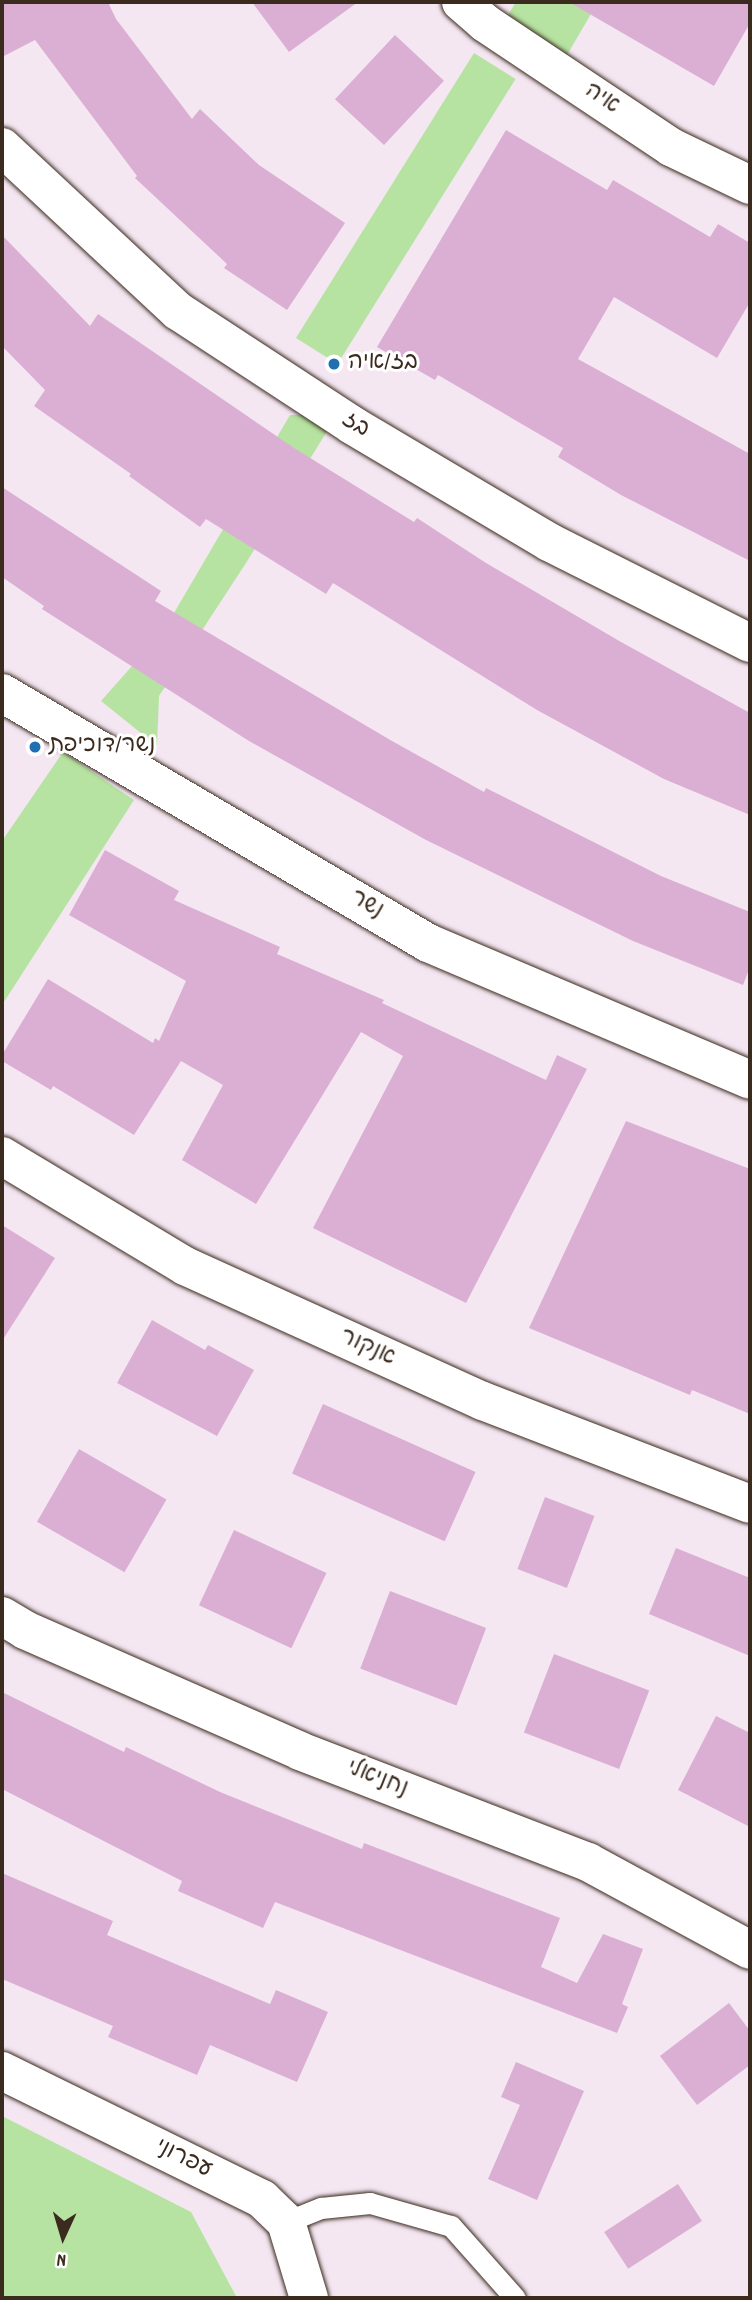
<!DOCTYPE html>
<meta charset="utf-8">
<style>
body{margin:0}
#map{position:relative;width:752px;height:2300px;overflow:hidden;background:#f4e7f2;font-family:Dekko,"Playpen Sans Hebrew",sans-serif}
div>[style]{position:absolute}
.green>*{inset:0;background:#b6e3a1;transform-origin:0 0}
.building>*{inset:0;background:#dbafd3;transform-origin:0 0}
.roads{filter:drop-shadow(0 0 2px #3b2a1e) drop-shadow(0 0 2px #3b2a1e)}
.lane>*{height:21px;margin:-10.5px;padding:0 10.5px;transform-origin:10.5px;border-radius:10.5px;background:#fff}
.street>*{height:38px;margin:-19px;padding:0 19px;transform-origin:19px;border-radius:19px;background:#fff}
.secondary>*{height:38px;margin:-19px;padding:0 19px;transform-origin:19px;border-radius:19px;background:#fff}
.dots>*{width:19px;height:19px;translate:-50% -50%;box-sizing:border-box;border:4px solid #fff;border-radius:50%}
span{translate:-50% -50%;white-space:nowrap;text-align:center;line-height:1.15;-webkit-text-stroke:6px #fff;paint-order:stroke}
.street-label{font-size:23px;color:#3b2a1e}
.poi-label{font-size:23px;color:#3b2a1e}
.left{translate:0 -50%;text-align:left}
.frame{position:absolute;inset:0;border:4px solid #3b2a1e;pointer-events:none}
.north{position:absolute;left:28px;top:2202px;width:70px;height:70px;-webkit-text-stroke:5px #fff;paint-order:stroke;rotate:184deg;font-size:19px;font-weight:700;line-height:28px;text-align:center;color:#3b2a1e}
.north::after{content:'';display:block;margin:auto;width:24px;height:32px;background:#3b2a1e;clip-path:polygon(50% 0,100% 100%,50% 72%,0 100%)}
</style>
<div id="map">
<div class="green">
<i style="clip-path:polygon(516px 2px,598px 2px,567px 55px,508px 15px)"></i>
<i style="left:474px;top:53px;width:49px;height:336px;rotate:32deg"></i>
<i style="clip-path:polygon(290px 415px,337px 415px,246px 563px,159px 696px,157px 746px,101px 701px,164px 630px)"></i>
<i style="clip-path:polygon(63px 752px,134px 800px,2px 1005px,2px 841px)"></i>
<i style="clip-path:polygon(2px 2116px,191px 2212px,237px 2298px,2px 2298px)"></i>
</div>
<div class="building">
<i style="clip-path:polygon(2px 2px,108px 2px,116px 19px,192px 119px,200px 109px,259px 165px,345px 223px,287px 310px,224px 268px,227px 264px,135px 178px,137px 176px,35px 40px,2px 57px)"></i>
<i style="clip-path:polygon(252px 2px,358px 2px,289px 52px)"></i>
<i style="clip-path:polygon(569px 2px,750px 2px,750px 23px,714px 86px)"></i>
<i style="left:395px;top:35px;width:67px;height:88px;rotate:43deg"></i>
<i style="clip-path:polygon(506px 130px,607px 190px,613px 180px,710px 237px,718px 224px,750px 243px,750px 302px,717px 358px,614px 297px,578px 359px,750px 454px,750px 561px,621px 495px,558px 457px,563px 448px,438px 375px,435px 380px,377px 347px)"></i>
<i style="clip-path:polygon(2px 235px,90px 326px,98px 314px,294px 448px,414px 522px,417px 518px,486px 563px,621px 642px,750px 713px,750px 815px,664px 779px,537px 710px,333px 583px,326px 594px,206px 519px,200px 527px,129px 476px,131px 474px,34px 406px,45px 390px,2px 346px)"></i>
<i style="clip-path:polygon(2px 487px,161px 591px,155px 601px,392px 741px,484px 792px,486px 788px,661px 876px,750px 912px,750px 967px,743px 985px,633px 941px,426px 840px,249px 741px,42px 609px,44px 606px,2px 577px)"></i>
<i style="clip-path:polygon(105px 850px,179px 891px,174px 900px,280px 947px,277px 954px,384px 1000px,382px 1003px,546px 1080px,557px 1055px,587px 1069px,466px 1303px,313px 1228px,403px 1056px,361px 1032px,256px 1204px,182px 1160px,223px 1085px,181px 1061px,134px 1135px,53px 1086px,51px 1090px,2px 1061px,2px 1055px,48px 979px,153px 1043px,155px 1038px,159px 1041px,186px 981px,69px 915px)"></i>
<i style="clip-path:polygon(626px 1121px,750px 1169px,750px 1414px,692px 1390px,690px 1395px,529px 1328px)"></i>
<i style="clip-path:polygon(2px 1225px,55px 1258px,2px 1341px)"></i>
<i style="clip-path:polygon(152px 1320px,205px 1350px,208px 1345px,254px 1370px,217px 1436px,117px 1383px)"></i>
<i style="left:323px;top:1404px;width:167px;height:76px;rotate:24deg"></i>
<i style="left:79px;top:1449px;width:101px;height:84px;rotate:30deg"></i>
<i style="left:545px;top:1497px;width:53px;height:77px;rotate:21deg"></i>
<i style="left:234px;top:1530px;width:102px;height:83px;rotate:25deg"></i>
<i style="clip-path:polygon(676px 1548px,750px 1578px,750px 1656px,649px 1614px)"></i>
<i style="left:390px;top:1591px;width:103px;height:83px;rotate:21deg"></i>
<i style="left:554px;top:1654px;width:102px;height:84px;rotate:21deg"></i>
<i style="clip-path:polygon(2px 1692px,124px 1752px,126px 1747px,220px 1792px,362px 1849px,364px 1843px,560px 1918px,541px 1967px,577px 1983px,603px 1934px,643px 1949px,622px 2004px,628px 2007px,617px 2033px,275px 1902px,263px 1928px,178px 1891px,182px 1881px,2px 1789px)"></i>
<i style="clip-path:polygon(716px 1716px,750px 1733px,750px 1827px,678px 1790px)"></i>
<i style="clip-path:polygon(2px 1873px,113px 1921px,107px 1935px,270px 2004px,276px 1990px,328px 2012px,297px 2082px,210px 2045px,197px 2075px,108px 2037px,113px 2026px,2px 1979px)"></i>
<i style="clip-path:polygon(729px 2003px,750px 2031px,750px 2065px,697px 2105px,660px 2056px)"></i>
<i style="clip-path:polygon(516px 2062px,584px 2091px,537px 2200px,488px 2179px,520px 2105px,501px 2097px)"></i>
<i style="left:678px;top:2184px;width:44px;height:88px;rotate:57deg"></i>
</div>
<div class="roads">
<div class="lane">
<i style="left:286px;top:2222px;width:38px;rotate:-22deg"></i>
<i style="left:321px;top:2208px;width:49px;rotate:-5.8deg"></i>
<i style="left:370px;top:2203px;width:84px;rotate:15.9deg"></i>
<i style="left:451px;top:2226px;width:96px;rotate:48.4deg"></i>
</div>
<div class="street">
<i style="left:461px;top:2px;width:32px;rotate:41deg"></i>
<i style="left:485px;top:23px;width:224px;rotate:33.7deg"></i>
<i style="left:671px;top:147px;width:88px;rotate:25.7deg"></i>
<i style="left:2px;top:147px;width:241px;rotate:43deg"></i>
<i style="left:178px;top:311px;width:208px;rotate:33.2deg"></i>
<i style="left:352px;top:425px;width:229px;rotate:30.7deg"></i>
<i style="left:549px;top:542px;width:225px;rotate:26.7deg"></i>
<i style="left:2px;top:1156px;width:214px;rotate:31deg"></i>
<i style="left:185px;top:1266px;width:327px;rotate:24.4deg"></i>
<i style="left:483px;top:1401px;width:286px;rotate:21.1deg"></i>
<i style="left:2px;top:1616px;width:27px;rotate:31deg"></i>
<i style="left:25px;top:1630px;width:300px;rotate:23.7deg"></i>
<i style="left:300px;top:1751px;width:309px;rotate:21.1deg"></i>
<i style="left:588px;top:1862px;width:184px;rotate:28.5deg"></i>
<i style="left:2px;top:2071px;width:290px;rotate:26.2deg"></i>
<i style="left:262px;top:2199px;width:33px;rotate:44deg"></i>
<i style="left:286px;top:2222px;width:79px;rotate:73.2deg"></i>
</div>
<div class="secondary">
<i style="left:2px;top:693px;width:494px;rotate:30.4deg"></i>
<i style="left:428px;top:943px;width:350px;rotate:23deg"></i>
</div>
</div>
<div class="dots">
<i style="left:334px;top:364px;background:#1f6fb2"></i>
<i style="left:35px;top:747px;background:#1f6fb2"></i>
</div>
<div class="street-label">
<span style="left:601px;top:100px;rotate:34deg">איה</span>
<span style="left:355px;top:426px;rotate:32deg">בז</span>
<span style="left:366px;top:906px;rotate:30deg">נשר</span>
<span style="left:367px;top:1349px;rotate:24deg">אנקור</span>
<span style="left:377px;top:1780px;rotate:21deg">נחניאלי</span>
<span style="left:183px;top:2160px;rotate:26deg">עפרוני</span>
</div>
<div class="poi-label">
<span class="left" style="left:348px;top:364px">בז/איה</span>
<span class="left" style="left:49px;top:747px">נשר/דוכיפת</span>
</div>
<div class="frame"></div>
<div class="north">N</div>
</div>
